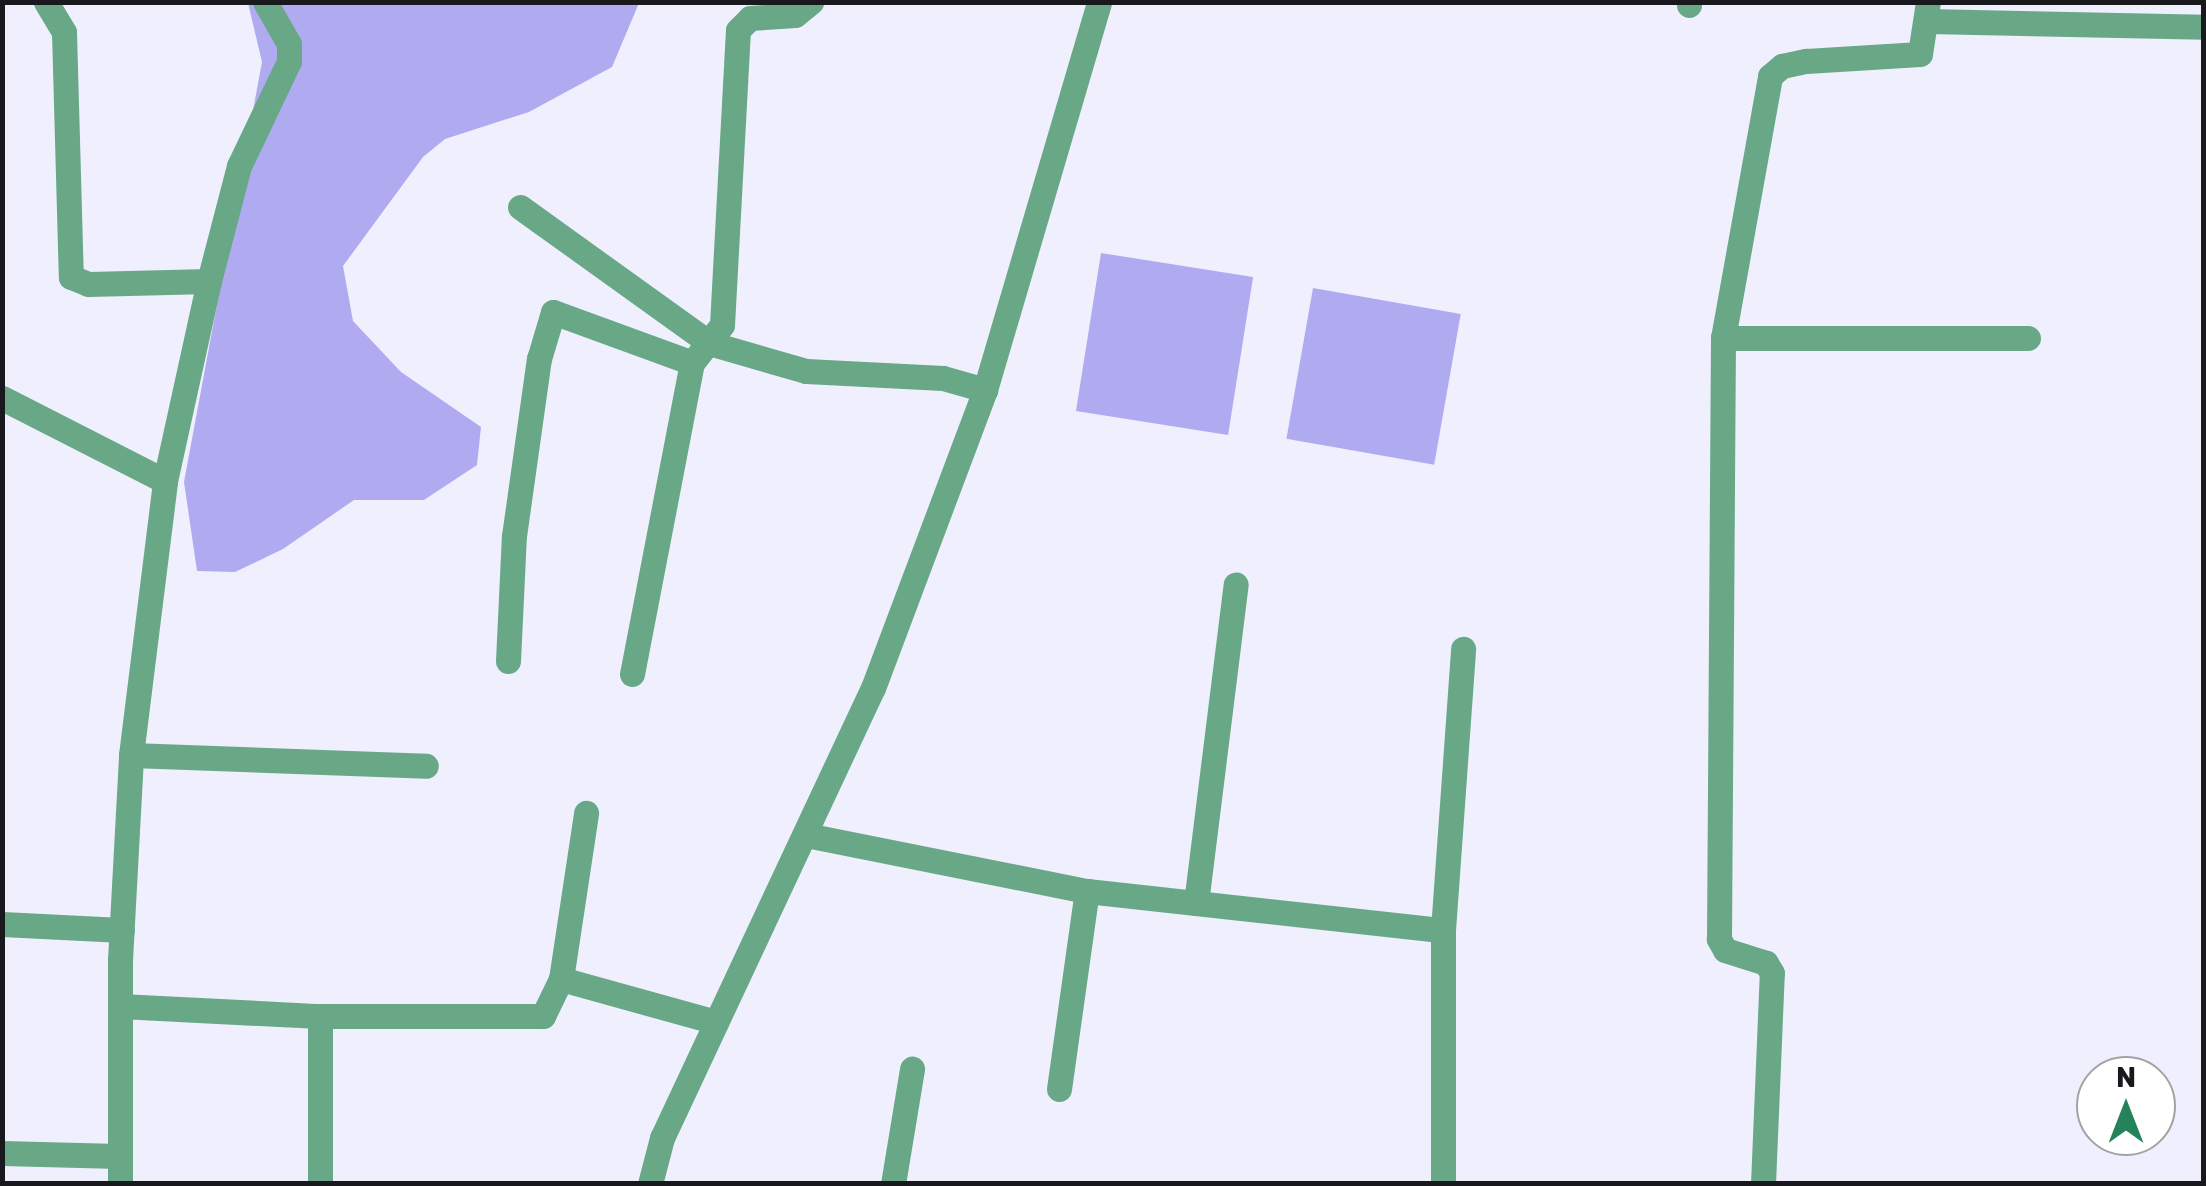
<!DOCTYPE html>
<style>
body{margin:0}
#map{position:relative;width:2206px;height:1186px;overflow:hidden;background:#f0effe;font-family:Rubik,sans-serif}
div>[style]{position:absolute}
.water>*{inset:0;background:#b0abf1;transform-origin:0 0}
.minor>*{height:25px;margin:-12.5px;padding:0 12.5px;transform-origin:12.5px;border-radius:12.5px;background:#68a886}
span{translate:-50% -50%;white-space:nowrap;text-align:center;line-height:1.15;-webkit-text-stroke:8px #fff;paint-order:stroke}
.frame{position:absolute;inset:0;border:5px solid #18181d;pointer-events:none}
.north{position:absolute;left:2076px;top:1056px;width:100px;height:100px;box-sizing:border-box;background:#fff;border:2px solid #a3a3a5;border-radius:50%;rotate:0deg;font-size:28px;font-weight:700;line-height:40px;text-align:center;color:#18181d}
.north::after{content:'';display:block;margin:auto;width:35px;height:45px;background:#25835a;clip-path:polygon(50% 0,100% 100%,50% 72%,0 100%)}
</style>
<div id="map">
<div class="water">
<i style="clip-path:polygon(248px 3px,639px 3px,612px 67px,529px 112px,445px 139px,423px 157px,343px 266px,353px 321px,401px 372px,481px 427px,477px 465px,424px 500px,354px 500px,283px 549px,235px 572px,197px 571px,184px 482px,262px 62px)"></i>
<i style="left:1101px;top:253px;width:154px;height:160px;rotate:9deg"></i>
<i style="left:1313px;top:288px;width:150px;height:153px;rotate:10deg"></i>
</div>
<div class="minor">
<i style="left:46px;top:2px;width:35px;rotate:59deg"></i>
<i style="left:64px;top:32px;width:245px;rotate:88.4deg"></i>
<i style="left:71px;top:277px;width:18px;rotate:22deg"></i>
<i style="left:88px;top:284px;width:121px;rotate:-1.4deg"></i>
<i style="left:1689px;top:2px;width:3px;rotate:90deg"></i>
<i style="left:1927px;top:21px;width:277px;rotate:1.2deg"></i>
<i style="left:520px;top:207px;width:233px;rotate:35.7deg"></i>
<i style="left:709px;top:343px;width:101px;rotate:16.1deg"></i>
<i style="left:806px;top:371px;width:137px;rotate:2.9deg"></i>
<i style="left:943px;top:378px;width:44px;rotate:15.9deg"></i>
<i style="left:1723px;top:338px;width:305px"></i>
<i style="left:2px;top:398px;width:183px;rotate:27deg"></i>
<i style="left:508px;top:661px;width:125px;rotate:-87.3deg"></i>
<i style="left:514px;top:536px;width:179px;rotate:-82deg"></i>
<i style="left:539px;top:359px;width:49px;rotate:-73.4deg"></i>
<i style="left:553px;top:312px;width:148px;rotate:20.1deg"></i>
<i style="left:632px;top:674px;width:317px;rotate:-79.1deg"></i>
<i style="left:692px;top:363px;width:48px;rotate:-51.7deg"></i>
<i style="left:722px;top:325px;width:295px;rotate:-86.9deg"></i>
<i style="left:738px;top:30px;width:17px;rotate:-45deg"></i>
<i style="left:750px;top:18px;width:45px;rotate:-3.8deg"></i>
<i style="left:795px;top:15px;width:21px;rotate:-39deg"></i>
<i style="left:131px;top:755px;width:295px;rotate:2.1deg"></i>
<i style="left:806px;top:835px;width:287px;rotate:11.3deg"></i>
<i style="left:1087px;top:891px;width:358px;rotate:6.3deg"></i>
<i style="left:1196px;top:903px;width:321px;rotate:-82.9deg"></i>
<i style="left:2px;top:924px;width:120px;rotate:2.9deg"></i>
<i style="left:561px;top:979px;width:161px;rotate:15.5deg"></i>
<i style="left:120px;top:1006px;width:200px;rotate:2.9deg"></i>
<i style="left:320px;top:1016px;width:223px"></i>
<i style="left:543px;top:1016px;width:41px;rotate:-64.1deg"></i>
<i style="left:561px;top:979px;width:168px;rotate:-81.4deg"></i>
<i style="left:320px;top:1016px;width:168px;rotate:90deg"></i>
<i style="left:1059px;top:1089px;width:200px;rotate:-82deg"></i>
<i style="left:2px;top:1153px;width:117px;rotate:1.5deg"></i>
<i style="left:120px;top:1184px;width:224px;rotate:-90deg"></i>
<i style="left:120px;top:960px;width:205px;rotate:-86.9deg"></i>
<i style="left:131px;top:755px;width:276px;rotate:-82.9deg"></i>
<i style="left:165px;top:481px;width:205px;rotate:-77.6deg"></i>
<i style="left:209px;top:281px;width:119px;rotate:-75.4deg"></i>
<i style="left:239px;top:166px;width:116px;rotate:-64.5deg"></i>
<i style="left:289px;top:61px;width:17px;rotate:-90deg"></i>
<i style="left:289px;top:44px;width:48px;rotate:-119.7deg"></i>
<i style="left:650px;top:1184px;width:48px;rotate:-75.4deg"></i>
<i style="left:662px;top:1138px;width:497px;rotate:-64.9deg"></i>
<i style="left:873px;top:688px;width:318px;rotate:-69.4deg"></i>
<i style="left:985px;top:390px;width:404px;rotate:-73.6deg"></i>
<i style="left:893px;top:1184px;width:117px;rotate:-80.6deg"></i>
<i style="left:1443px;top:1184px;width:254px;rotate:-90deg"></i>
<i style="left:1443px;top:930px;width:282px;rotate:-85.9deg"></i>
<i style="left:1763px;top:1184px;width:211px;rotate:-87.6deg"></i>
<i style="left:1772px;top:973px;width:12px;rotate:-121deg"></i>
<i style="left:1766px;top:963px;width:43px;rotate:-162.4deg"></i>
<i style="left:1725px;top:950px;width:13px;rotate:-119deg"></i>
<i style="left:1719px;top:939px;width:601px;rotate:-89.62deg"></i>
<i style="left:1723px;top:338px;width:266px;rotate:-79.8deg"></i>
<i style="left:1770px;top:76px;width:16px;rotate:-40deg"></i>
<i style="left:1782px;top:66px;width:25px;rotate:-12deg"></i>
<i style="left:1806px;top:61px;width:114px;rotate:-3.5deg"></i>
<i style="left:1920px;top:54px;width:53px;rotate:-81.3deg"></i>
</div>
<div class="frame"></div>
<div class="north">N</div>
</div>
